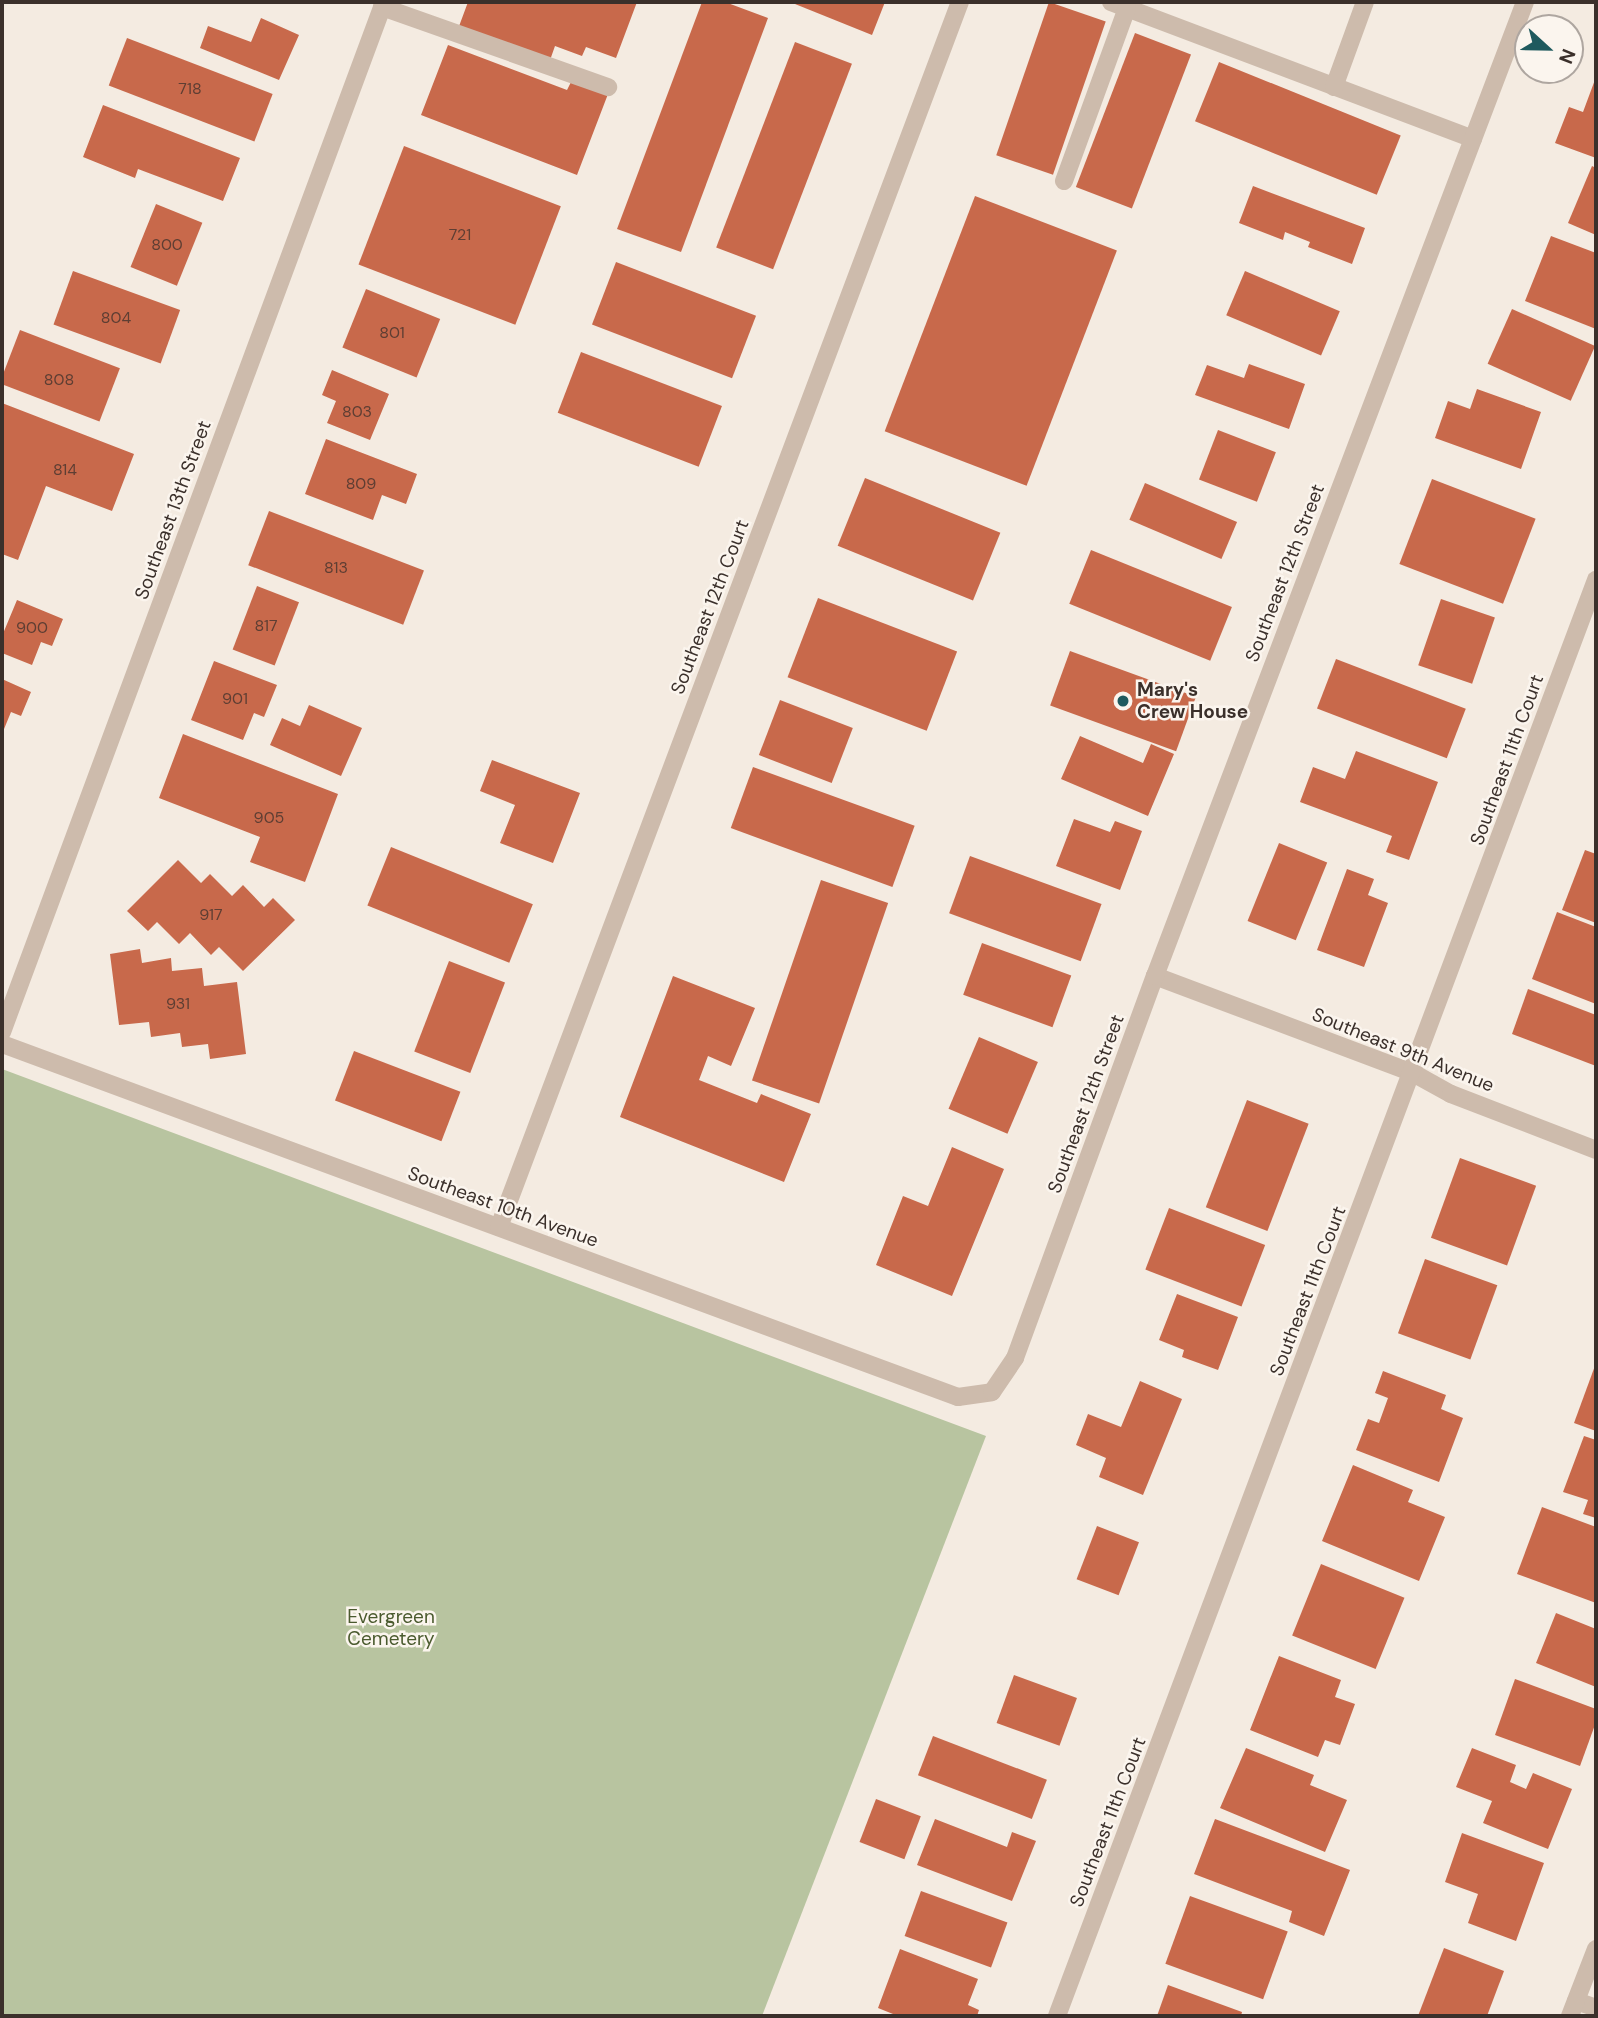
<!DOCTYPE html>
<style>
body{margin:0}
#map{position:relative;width:1598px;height:2018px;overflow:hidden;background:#f4ebe1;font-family:"DM Sans",sans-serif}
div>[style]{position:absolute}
.green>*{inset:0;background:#b8c4a0}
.building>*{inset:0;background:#c8694b;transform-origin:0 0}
.lane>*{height:18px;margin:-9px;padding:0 9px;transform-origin:9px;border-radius:9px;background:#cdbbac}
.street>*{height:18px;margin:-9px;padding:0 9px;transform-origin:9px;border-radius:9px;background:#cdbbac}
.dots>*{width:19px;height:19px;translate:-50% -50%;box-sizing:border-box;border:4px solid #fbf5ee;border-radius:50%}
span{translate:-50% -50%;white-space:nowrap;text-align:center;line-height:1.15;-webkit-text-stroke:5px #fbf5ee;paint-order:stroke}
.number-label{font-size:16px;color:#5e3e33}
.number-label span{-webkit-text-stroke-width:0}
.street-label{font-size:19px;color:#3b302b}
.poi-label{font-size:19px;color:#3b302b;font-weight:700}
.left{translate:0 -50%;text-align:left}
.park-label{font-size:19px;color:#4a5a2e}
.frame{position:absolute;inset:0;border:4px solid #3b302b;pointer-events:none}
.north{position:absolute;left:1514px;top:14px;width:70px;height:70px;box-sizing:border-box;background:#fbf5ee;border:2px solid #aea6a0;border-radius:50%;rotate:112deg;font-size:19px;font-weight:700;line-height:28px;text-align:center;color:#3b302b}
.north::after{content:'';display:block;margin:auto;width:24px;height:32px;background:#1f5a5e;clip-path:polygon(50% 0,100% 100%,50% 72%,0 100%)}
</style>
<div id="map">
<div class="green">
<i style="clip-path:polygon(2px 1069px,986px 1436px,762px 2016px,2px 2016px)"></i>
</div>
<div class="building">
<i style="clip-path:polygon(468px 2px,637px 2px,616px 58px,586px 47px,582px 56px,555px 46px,549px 63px,458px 29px)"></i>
<i style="clip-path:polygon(702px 2px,725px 2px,768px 18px,681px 252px,617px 229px)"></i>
<i style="clip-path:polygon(790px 2px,885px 2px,872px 35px)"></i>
<i style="left:1049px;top:2px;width:60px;height:162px;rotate:19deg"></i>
<i style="clip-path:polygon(261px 18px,299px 35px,279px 80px,200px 48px,208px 26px,251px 42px)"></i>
<i style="left:1135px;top:33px;width:60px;height:165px;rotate:21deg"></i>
<i style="left:127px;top:38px;width:156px;height:51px;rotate:21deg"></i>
<i style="left:795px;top:42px;width:61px;height:220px;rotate:21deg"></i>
<i style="clip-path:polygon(448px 45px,567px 90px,572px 80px,608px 94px,577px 175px,421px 115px)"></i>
<i style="left:1219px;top:62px;width:196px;height:64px;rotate:22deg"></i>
<i style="clip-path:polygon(1596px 77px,1596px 158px,1555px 143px,1569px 107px,1583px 112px)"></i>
<i style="clip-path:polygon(103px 105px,240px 158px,223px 201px,138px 169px,135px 178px,83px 157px)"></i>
<i style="left:404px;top:146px;width:168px;height:127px;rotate:21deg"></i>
<i style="clip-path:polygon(1592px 166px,1596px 168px,1596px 235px,1568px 223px)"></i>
<i style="clip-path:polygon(1253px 186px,1365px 228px,1352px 264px,1308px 247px,1310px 242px,1285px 232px,1283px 240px,1239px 223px)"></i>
<i style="left:975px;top:196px;width:152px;height:252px;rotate:21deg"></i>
<i style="left:156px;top:204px;width:50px;height:68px;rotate:22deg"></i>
<i style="clip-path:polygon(1551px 236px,1596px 253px,1596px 329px,1525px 301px)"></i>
<i style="left:616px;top:262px;width:150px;height:67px;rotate:21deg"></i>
<i style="left:73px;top:271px;width:114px;height:57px;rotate:20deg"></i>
<i style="left:1245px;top:271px;width:103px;height:48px;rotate:23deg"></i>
<i style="left:366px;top:289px;width:80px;height:63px;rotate:22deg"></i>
<i style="left:1512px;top:309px;width:91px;height:60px;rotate:24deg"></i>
<i style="left:20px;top:330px;width:107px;height:57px;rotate:21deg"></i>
<i style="left:581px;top:352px;width:151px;height:65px;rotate:21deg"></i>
<i style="clip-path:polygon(1249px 364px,1305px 384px,1289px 429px,1195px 395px,1207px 365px,1244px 378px)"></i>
<i style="clip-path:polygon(332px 370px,389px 394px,370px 440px,327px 423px,336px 401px,322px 395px)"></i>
<i style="clip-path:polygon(1477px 389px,1541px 412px,1521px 469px,1435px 438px,1448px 401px,1470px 409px)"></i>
<i style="clip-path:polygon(2px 403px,134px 454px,112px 511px,46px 486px,18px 560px,2px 554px)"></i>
<i style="left:1218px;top:430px;width:62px;height:53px;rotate:21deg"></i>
<i style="clip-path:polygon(326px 439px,417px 474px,406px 504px,382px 495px,373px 520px,305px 494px)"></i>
<i style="left:865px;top:478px;width:146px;height:73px;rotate:22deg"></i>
<i style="left:1432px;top:479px;width:111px;height:91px;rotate:21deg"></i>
<i style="left:1145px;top:483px;width:100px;height:40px;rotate:23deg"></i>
<i style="left:269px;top:511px;width:166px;height:58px;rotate:21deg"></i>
<i style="left:1091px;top:550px;width:152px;height:58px;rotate:22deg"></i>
<i style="left:257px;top:586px;width:45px;height:68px;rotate:21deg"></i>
<i style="left:818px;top:598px;width:149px;height:85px;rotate:21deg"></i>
<i style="left:1441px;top:599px;width:57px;height:70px;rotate:19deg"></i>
<i style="clip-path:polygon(17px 600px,63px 619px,52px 646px,41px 642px,32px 665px,2px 653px,2px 636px)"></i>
<i style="left:1070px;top:651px;width:134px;height:58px;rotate:20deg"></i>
<i style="left:1336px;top:659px;width:139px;height:53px;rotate:21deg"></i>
<i style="clip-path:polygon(214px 661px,277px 685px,264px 717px,254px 713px,243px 740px,191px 720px)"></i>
<i style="clip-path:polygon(2px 679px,31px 692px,21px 716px,11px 712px,2px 734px)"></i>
<i style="left:780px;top:700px;width:78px;height:59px;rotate:21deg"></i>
<i style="clip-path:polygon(309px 705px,362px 728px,341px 776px,270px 745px,282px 718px,300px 726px)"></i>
<i style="clip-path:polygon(183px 734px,338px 794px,305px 882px,250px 862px,260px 837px,159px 798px)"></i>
<i style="clip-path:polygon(1080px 736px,1143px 763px,1151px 744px,1174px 754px,1148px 816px,1061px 779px)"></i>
<i style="clip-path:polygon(1356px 751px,1438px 782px,1409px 860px,1386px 852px,1392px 836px,1300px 802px,1313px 767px,1345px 779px)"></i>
<i style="clip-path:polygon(492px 760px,580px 793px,553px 863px,500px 843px,515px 805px,480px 791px)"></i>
<i style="left:753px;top:767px;width:172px;height:65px;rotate:20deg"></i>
<i style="clip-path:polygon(1074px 819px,1110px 832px,1115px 821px,1142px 831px,1120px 890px,1056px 866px)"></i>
<i style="left:1279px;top:843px;width:52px;height:84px;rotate:22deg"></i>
<i style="left:391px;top:847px;width:153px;height:63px;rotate:22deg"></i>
<i style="clip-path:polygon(1585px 850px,1596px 854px,1596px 923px,1562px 910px)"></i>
<i style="left:970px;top:856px;width:140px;height:61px;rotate:20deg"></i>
<i style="clip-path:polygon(178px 860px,201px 883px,210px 874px,232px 896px,243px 885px,264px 907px,273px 898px,295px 920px,243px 971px,219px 947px,211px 955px,190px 933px,179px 944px,157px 922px,148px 931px,127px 911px)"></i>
<i style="clip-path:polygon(1347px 869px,1374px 879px,1368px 895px,1388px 903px,1364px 967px,1317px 950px)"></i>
<i style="left:821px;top:880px;width:71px;height:212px;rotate:19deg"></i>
<i style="clip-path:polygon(1557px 912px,1596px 927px,1596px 1004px,1532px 979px)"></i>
<i style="left:982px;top:943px;width:95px;height:55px;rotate:20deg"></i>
<i style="clip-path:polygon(140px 949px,142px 963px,171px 958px,172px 971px,202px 968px,204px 986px,237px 982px,246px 1054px,210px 1059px,208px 1044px,182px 1047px,180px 1033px,151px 1037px,149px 1022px,119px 1025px,110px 954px)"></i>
<i style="left:449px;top:961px;width:60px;height:97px;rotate:21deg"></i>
<i style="clip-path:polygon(673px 976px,755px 1008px,731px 1066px,708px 1056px,699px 1080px,757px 1103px,761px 1094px,811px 1114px,784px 1182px,620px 1117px)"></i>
<i style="clip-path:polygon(1528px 989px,1596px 1015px,1596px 1066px,1512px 1034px)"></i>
<i style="left:979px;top:1037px;width:64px;height:78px;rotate:23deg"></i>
<i style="left:354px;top:1051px;width:114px;height:53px;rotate:21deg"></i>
<i style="left:1247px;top:1100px;width:66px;height:115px;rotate:21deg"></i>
<i style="clip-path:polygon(952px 1147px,1004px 1169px,952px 1296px,876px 1265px,903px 1196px,928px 1206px)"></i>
<i style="left:1460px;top:1158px;width:81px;height:85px;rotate:20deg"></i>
<i style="left:1169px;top:1208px;width:103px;height:66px;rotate:21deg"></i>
<i style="left:1425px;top:1259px;width:77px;height:79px;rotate:20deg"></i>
<i style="clip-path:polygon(1177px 1294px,1238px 1317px,1218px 1370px,1182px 1357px,1184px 1350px,1159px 1340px)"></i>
<i style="clip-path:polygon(1596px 1363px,1596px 1431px,1574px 1423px)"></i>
<i style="clip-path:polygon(1383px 1371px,1446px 1395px,1441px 1409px,1463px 1418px,1439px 1482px,1356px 1450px,1368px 1419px,1379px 1423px,1388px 1398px,1375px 1393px)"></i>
<i style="clip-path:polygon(1140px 1381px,1182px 1399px,1143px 1495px,1099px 1477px,1106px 1458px,1076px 1445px,1088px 1414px,1121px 1427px)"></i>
<i style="clip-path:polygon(1584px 1436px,1596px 1440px,1596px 1518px,1583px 1514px,1588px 1500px,1563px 1492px)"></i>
<i style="clip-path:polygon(1353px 1465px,1413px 1490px,1408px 1502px,1445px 1517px,1419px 1581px,1322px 1541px)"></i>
<i style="clip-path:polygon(1542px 1507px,1596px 1527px,1596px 1603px,1517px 1574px)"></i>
<i style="left:1097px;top:1526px;width:45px;height:57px;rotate:21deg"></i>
<i style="left:1321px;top:1564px;width:90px;height:77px;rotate:22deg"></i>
<i style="clip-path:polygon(1556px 1613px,1596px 1629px,1596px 1687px,1536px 1663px)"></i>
<i style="clip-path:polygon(1279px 1656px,1341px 1680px,1335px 1697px,1355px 1704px,1340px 1745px,1325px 1740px,1318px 1757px,1250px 1730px)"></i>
<i style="left:1014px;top:1675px;width:67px;height:51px;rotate:20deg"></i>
<i style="clip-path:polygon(1515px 1679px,1596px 1709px,1596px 1722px,1580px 1766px,1495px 1735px)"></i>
<i style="left:933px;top:1736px;width:122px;height:42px;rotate:21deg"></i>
<i style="clip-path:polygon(1246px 1748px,1314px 1775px,1310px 1785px,1347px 1800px,1325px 1852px,1220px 1808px)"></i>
<i style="clip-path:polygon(1472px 1748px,1516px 1765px,1510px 1782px,1526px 1789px,1533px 1773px,1572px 1789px,1548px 1849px,1483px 1823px,1492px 1801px,1456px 1787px)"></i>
<i style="left:876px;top:1799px;width:48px;height:46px;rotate:21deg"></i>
<i style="clip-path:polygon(935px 1819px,1007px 1847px,1012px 1832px,1036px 1841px,1012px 1901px,917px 1865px)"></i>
<i style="clip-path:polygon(1215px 1819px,1350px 1870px,1324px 1936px,1289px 1922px,1292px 1911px,1194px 1874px)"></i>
<i style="clip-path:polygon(1462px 1833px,1544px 1863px,1516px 1941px,1468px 1923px,1478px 1894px,1445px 1882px)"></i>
<i style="left:921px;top:1891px;width:92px;height:48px;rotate:20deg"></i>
<i style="left:1190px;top:1896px;width:104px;height:72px;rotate:20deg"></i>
<i style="clip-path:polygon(1444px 1948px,1504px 1971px,1487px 2016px,1418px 2016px)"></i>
<i style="clip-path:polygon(900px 1949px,978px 1979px,968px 2005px,979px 2010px,977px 2016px,898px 2016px,878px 2008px)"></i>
<i style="clip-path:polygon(1168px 1985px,1242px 2012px,1241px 2016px,1157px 2016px)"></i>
</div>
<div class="lane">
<i style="left:1111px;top:2px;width:387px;rotate:20.7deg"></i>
<i style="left:382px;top:7px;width:240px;rotate:19.5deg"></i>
<i style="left:1334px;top:87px;width:90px;rotate:-70deg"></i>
<i style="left:1064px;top:181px;width:184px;rotate:-70deg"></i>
</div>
<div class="street">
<i style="left:1155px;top:976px;width:276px;rotate:20.6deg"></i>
<i style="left:1413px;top:1073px;width:43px;rotate:28.9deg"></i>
<i style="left:1451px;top:1094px;width:155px;rotate:21.1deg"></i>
<i style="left:2px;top:1032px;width:1099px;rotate:-69.65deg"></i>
<i style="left:2px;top:1044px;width:1019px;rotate:20.27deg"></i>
<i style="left:958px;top:1397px;width:34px;rotate:-8deg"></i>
<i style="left:992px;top:1392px;width:41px;rotate:-55.9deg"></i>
<i style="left:1015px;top:1358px;width:407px;rotate:-69.9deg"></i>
<i style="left:1155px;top:976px;width:1042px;rotate:-69.2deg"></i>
<i style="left:499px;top:1227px;width:1309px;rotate:-69.38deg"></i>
<i style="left:1576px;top:2001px;width:21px;rotate:19deg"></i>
<i style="left:1057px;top:2016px;width:1534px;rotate:-69.43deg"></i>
<i style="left:1570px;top:2016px;width:72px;rotate:-68.8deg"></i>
</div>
<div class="dots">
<i style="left:1123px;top:701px;background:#1f5a5e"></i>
</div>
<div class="number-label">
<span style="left:190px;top:89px">718</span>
<span style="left:460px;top:235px">721</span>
<span style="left:167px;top:245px">800</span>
<span style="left:116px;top:318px">804</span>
<span style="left:392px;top:333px">801</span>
<span style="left:59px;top:380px">808</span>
<span style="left:357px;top:412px">803</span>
<span style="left:65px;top:470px">814</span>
<span style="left:361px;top:484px">809</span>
<span style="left:336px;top:568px">813</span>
<span style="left:266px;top:626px">817</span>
<span style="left:32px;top:628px">900</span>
<span style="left:235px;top:699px">901</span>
<span style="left:269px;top:818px">905</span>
<span style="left:211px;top:915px">917</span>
<span style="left:178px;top:1004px">931</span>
</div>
<div class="street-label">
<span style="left:173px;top:510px;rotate:-70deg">Southeast 13th Street</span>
<span style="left:1285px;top:573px;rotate:-69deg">Southeast 12th Street</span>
<span style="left:710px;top:607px;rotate:-69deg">Southeast 12th Court</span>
<span style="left:1507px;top:760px;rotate:-70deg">Southeast 11th Court</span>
<span style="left:1403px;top:1050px;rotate:22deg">Southeast 9th Avenue</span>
<span style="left:1086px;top:1104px;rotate:-70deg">Southeast 12th Street</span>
<span style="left:503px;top:1207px;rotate:20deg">Southeast 10th Avenue</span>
<span style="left:1308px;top:1291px;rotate:-69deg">Southeast 11th Court</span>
<span style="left:1108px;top:1822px;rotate:-69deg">Southeast 11th Court</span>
</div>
<div class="poi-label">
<span class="left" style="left:1137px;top:701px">Mary's<br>Crew House</span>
</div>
<div class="park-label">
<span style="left:391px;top:1628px">Evergreen<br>Cemetery</span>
</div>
<div class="frame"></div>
<div class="north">N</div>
</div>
